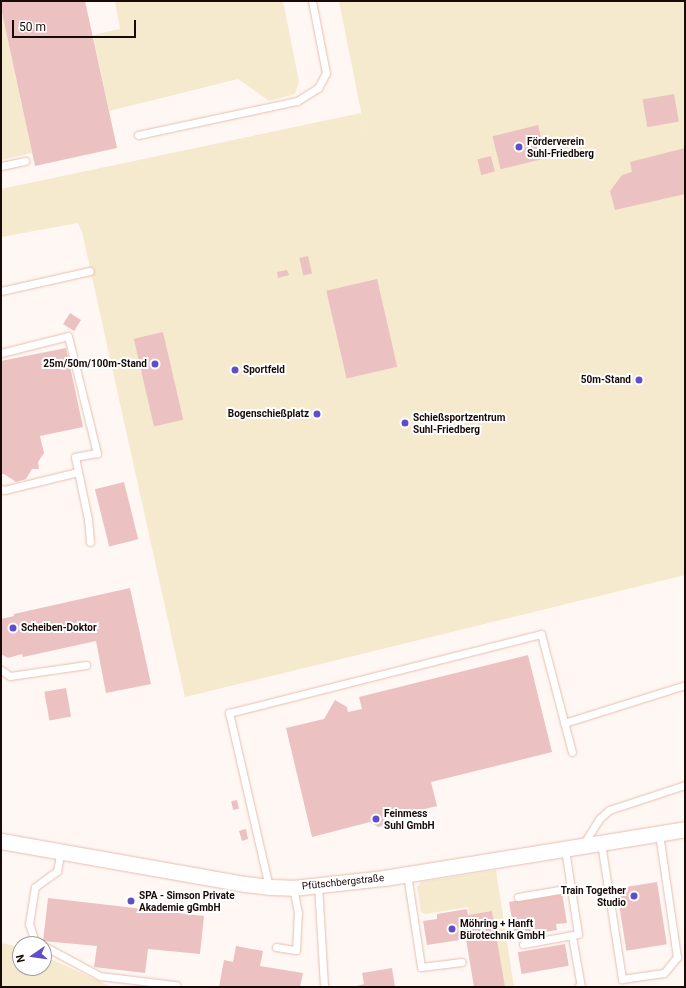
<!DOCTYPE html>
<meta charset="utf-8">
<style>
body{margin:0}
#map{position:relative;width:686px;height:988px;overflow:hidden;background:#fff7f4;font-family:Roboto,sans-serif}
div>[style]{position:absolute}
.green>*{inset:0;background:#f5eacd}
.building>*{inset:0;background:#ecc1c1;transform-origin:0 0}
.roads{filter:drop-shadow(0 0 1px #e6beaf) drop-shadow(0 0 1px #e6beaf)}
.service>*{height:7px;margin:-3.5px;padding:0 3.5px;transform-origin:3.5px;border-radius:3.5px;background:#fff}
.minor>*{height:15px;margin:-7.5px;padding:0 7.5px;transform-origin:7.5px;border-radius:7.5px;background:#fff}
.dots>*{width:11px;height:11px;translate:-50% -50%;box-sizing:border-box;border:2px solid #fff;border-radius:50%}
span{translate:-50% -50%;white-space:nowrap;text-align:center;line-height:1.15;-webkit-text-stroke:4px #fff;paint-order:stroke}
.poi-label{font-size:10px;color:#180b07;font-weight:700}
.left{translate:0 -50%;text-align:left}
.right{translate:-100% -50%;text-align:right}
.street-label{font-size:10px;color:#180b07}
.frame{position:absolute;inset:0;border:2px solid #180b07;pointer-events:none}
.north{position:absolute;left:12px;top:936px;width:40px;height:40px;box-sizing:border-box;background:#fff;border:1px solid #a39d9c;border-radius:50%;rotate:257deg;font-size:11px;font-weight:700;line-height:16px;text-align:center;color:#180b07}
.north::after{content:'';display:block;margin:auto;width:14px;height:18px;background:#5f4ec7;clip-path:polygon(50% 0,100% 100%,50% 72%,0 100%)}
.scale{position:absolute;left:12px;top:20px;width:124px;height:18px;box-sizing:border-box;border:2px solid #180b07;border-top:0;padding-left:5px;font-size:12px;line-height:14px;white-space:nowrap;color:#180b07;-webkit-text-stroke:3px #fff;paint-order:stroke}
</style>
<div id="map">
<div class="green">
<i style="clip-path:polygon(115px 1px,283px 1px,299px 82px,295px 94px,269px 101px,238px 79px,109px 111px,93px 35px,120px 29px)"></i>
<i style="clip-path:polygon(339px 1px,685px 1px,685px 575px,185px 697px,82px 232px,78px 223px,1px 237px,1px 189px,361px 113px,366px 137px)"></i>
<i style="clip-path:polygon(1px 8px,32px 153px,1px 160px)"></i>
<i style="clip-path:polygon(496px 870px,514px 987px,504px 987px,492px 912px,469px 916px,468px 907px,425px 914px,421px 912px,417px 887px,421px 882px)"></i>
<i style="clip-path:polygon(1px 943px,20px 947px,20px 968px,44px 968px,44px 956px,112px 987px,1px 987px)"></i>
</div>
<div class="building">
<i style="clip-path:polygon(1px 1px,85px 1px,117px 148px,35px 166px,1px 8px)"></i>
<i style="left:674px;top:94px;width:28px;height:32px;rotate:80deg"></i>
<i style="left:538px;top:125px;width:34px;height:47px;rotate:76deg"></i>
<i style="clip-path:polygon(685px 148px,685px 194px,615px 210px,610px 191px,622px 175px,632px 172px,630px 162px)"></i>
<i style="left:491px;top:156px;width:16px;height:14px;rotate:76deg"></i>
<i style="left:308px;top:256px;width:18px;height:9px;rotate:77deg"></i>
<i style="clip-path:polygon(287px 270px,289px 275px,278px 278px,277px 272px)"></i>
<i style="left:377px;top:279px;width:90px;height:52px;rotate:77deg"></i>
<i style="left:70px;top:313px;width:13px;height:13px;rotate:32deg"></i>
<i style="left:163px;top:332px;width:90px;height:30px;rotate:77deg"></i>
<i style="clip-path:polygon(66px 348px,83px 427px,40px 436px,44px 453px,38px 462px,39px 469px,32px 469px,26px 479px,16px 482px,4px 474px,1px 474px,1px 361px)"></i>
<i style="left:124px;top:482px;width:59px;height:30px;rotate:76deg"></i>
<i style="clip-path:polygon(130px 588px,151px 684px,106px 693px,96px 641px,23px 657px,22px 654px,8px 658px,1px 654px,1px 619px,14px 616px,14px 614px)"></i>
<i style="clip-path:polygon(528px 655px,552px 752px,431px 782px,437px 806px,385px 819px,386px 825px,378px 827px,370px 822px,312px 837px,286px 728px,324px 719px,335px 700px,347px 707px,348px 712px,362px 709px,359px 697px)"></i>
<i style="left:66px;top:688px;width:29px;height:22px;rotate:80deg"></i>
<i style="left:237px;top:800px;width:9px;height:6px;rotate:77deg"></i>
<i style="clip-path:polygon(246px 829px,248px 839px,242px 841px,239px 831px)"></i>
<i style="left:657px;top:882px;width:63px;height:41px;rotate:81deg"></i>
<i style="clip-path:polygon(562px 893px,567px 923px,556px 924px,557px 930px,526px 935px,525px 929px,514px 931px,509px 902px)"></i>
<i style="clip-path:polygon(48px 898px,204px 916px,200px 954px,148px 949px,145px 973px,94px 967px,97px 946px,43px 941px)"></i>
<i style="clip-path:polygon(467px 909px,468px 915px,492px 911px,505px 987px,474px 987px,466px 939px,427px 945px,423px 921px,437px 919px,437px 914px)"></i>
<i style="left:565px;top:944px;width:22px;height:48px;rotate:80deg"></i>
<i style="clip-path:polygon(236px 946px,263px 951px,260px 966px,303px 973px,300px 987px,219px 987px,224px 960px,233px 962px)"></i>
<i style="clip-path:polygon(392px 968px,395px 987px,353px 987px,364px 984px,362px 973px)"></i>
</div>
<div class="roads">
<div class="service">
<i style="left:138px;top:135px;width:163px;rotate:-12.1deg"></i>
<i style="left:297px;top:101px;width:25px;rotate:-32deg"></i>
<i style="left:318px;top:88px;width:17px;rotate:-62deg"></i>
<i style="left:326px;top:73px;width:73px;rotate:-101deg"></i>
<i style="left:1px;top:166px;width:25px;rotate:-12deg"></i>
<i style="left:1px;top:291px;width:91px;rotate:-12.7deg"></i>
<i style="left:1px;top:353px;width:69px;rotate:-14.2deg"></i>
<i style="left:68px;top:336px;width:121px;rotate:76.1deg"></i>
<i style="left:97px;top:453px;width:22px;rotate:170deg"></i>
<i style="left:75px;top:457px;width:63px;rotate:78.2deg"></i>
<i style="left:88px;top:519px;width:23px;rotate:85deg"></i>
<i style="left:1px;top:489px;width:3px;rotate:18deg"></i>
<i style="left:4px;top:490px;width:76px;rotate:-13.7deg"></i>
<i style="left:1px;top:670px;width:11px;rotate:34deg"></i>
<i style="left:10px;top:676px;width:77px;rotate:-8.2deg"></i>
<i style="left:564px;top:723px;width:127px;rotate:-17.4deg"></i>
<i style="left:601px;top:843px;width:138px;rotate:81.2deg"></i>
<i style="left:622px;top:979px;width:42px;rotate:-8.1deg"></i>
<i style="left:664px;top:973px;width:21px;rotate:-51deg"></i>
<i style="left:677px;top:957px;width:125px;rotate:-98.3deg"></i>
<i style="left:583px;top:845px;width:31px;rotate:-58deg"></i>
<i style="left:599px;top:819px;width:13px;rotate:-42deg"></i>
<i style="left:609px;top:810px;width:80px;rotate:-18.2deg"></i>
<i style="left:407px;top:874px;width:94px;rotate:81.4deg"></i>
<i style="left:421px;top:967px;width:41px;rotate:-7deg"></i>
<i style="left:318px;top:885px;width:102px;rotate:86.6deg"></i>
<i style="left:269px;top:887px;width:179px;rotate:-102.9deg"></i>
<i style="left:229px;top:713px;width:322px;rotate:-14.2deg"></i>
<i style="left:541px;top:634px;width:122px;rotate:75.3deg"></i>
<i style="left:518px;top:897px;width:54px;rotate:-9.6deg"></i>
<i style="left:572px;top:936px;width:52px;rotate:80deg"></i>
<i style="left:581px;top:987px;width:3px;rotate:180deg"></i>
<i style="left:40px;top:944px;width:5px;rotate:-158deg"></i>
<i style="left:35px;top:942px;width:19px;rotate:-108deg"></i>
<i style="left:29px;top:924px;width:37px;rotate:-81deg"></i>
<i style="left:35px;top:887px;width:27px;rotate:-36deg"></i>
<i style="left:57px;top:871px;width:20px;rotate:-79deg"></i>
<i style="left:523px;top:944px;width:56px;rotate:-10.3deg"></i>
<i style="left:578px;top:934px;width:86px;rotate:-98.7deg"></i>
<i style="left:44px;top:946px;width:64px;rotate:28.2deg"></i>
<i style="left:100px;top:976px;width:77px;rotate:6.8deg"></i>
<i style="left:276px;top:947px;width:20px;rotate:9deg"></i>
<i style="left:296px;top:950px;width:37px;rotate:-87deg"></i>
<i style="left:298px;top:913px;width:25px;rotate:-101deg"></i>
</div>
<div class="minor">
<i style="left:1px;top:841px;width:248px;rotate:10deg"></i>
<i style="left:245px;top:884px;width:24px;rotate:7deg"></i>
<i style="left:269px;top:887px;width:24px;rotate:2deg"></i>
<i style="left:293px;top:888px;width:92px;rotate:-6.3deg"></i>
<i style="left:384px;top:878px;width:305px;rotate:-9.2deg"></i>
</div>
</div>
<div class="dots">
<i style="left:519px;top:147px;background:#5f4ec7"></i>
<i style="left:155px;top:364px;background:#5f4ec7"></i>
<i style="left:235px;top:370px;background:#5f4ec7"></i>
<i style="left:639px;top:380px;background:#5f4ec7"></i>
<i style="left:317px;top:414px;background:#5f4ec7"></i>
<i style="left:405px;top:423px;background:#5f4ec7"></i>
<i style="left:13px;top:628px;background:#5f4ec7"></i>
<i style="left:376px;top:819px;background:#5f4ec7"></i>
<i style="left:634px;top:896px;background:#5f4ec7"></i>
<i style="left:131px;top:901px;background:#5f4ec7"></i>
<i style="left:452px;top:929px;background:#5f4ec7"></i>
</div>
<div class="poi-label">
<span class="left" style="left:527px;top:147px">Förderverein<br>Suhl-Friedberg</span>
<span class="right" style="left:147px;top:364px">25m/50m/100m-Stand</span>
<span class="left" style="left:243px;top:370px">Sportfeld</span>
<span class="right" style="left:631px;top:380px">50m-Stand</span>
<span class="right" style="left:309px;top:414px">Bogenschießplatz</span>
<span class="left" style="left:413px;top:423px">Schießsportzentrum<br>Suhl-Friedberg</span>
<span class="left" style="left:21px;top:628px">Scheiben-Doktor</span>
<span class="left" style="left:384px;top:819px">Feinmess<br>Suhl GmbH</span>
<span class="right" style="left:626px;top:896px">Train Together<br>Studio</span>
<span class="left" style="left:139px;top:901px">SPA - Simson Private<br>Akademie gGmbH</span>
<span class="left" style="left:460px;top:929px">Möhring + Hanft<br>Bürotechnik GmbH</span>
</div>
<div class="street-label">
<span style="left:343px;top:882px;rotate:-6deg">Pfütschbergstraße</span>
</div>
<div class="frame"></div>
<div class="north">N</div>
<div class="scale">50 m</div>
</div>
